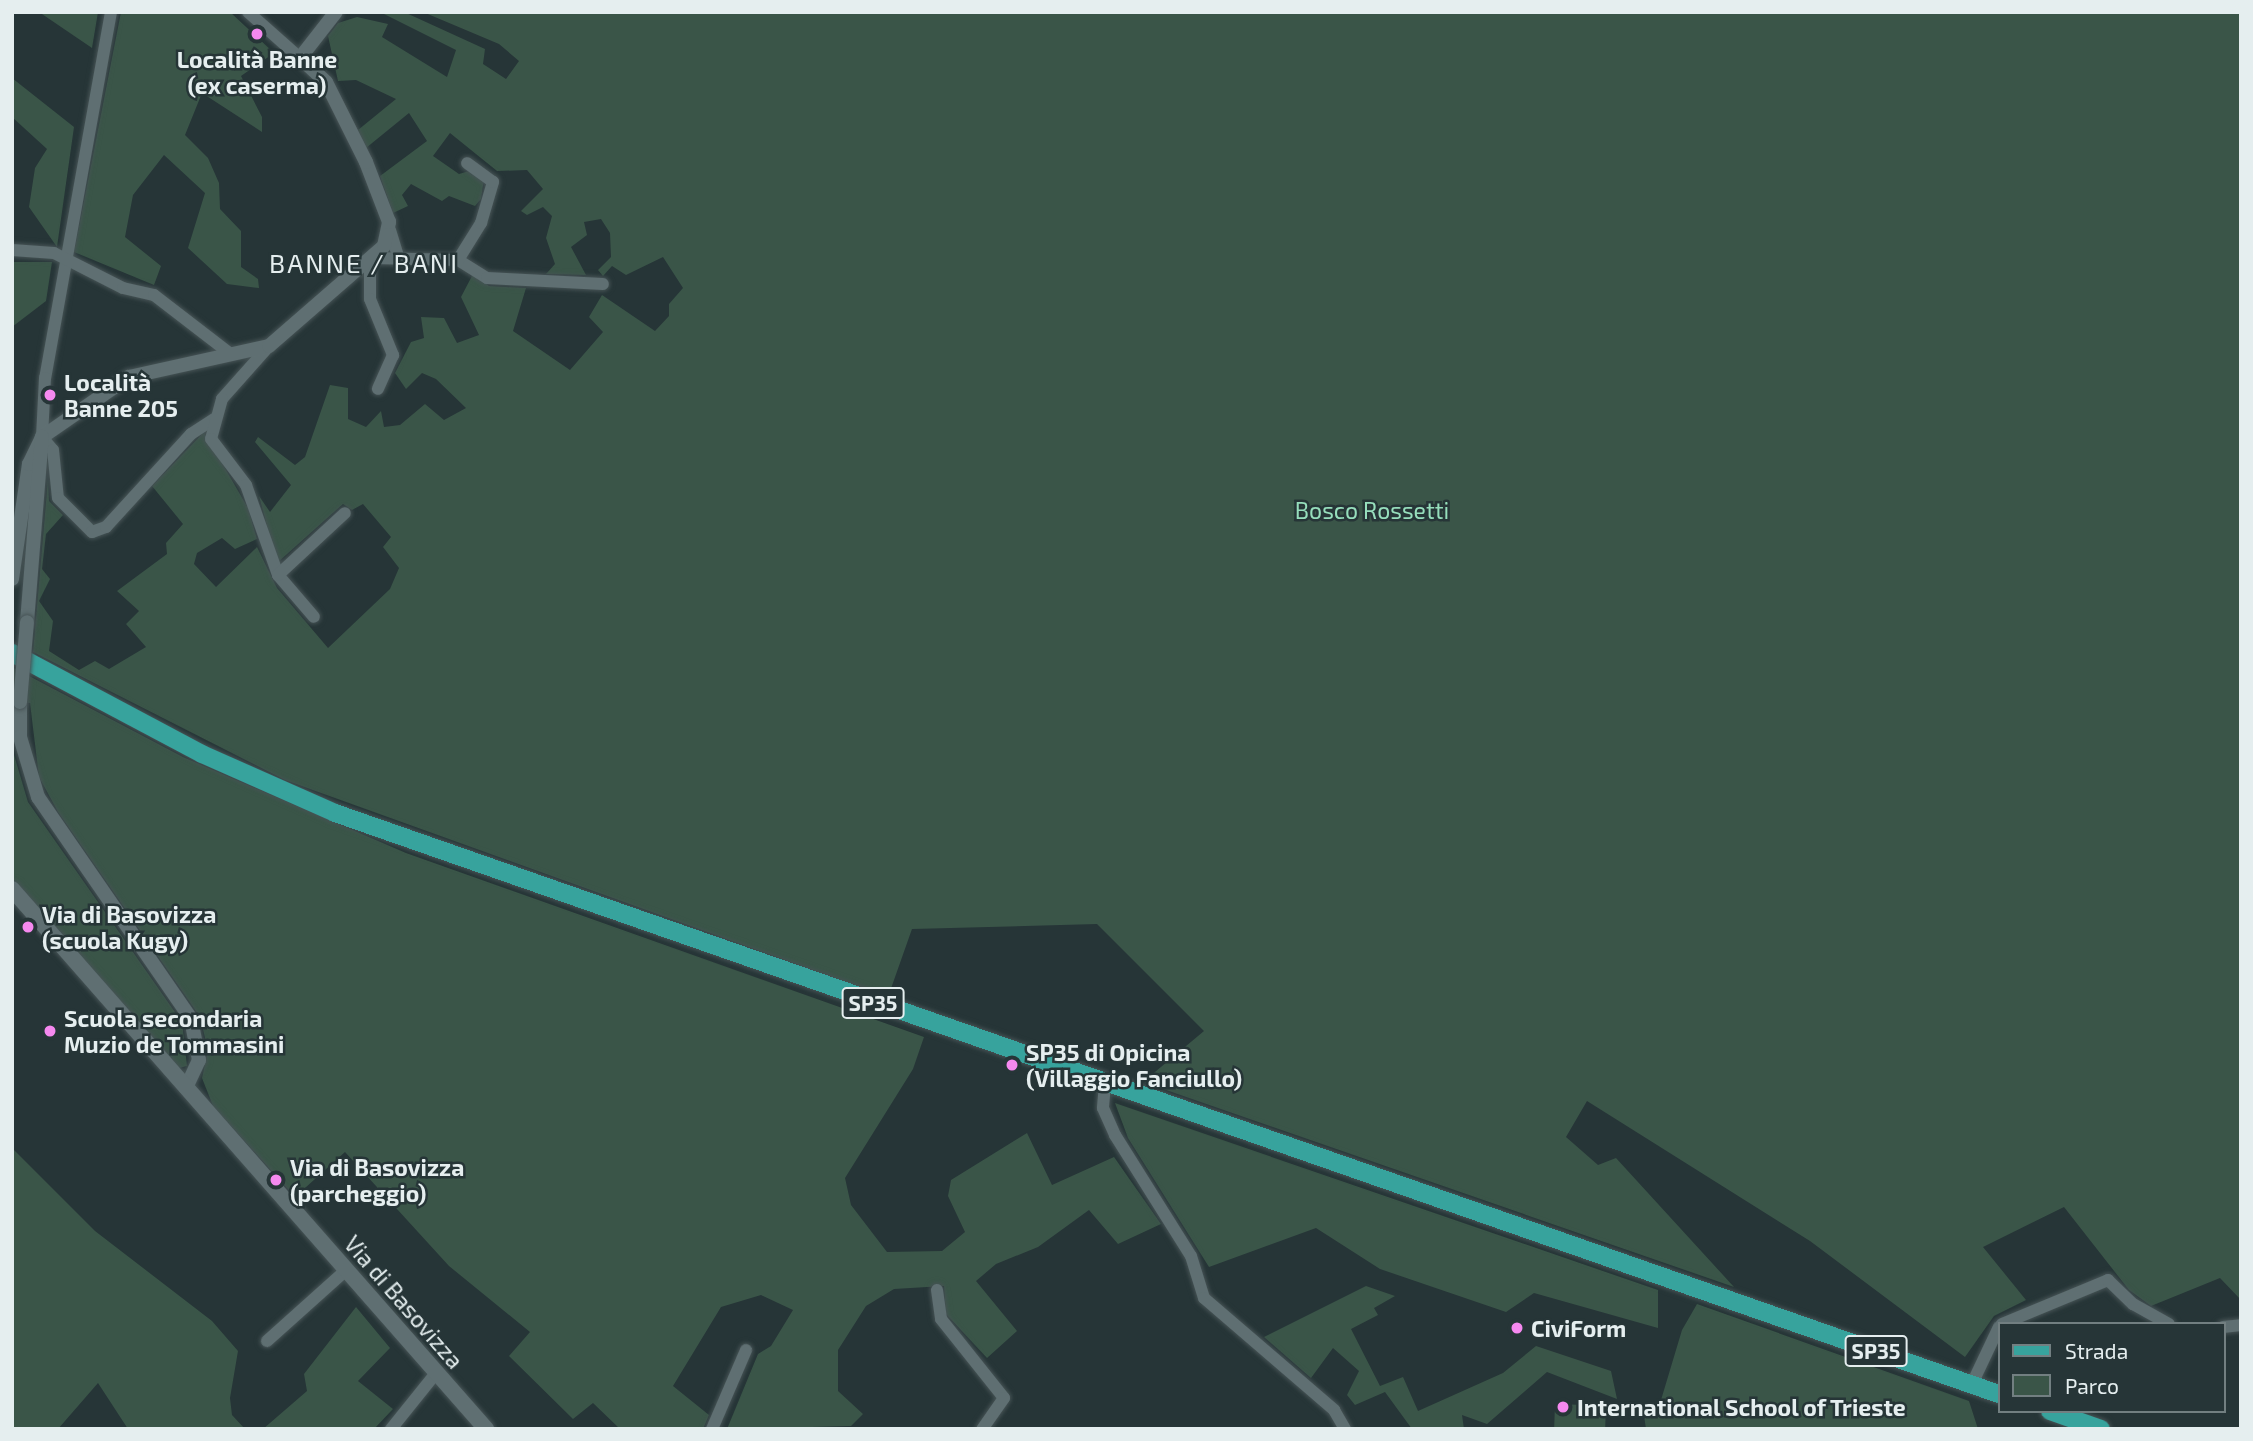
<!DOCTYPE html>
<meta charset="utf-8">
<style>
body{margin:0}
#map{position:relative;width:2253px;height:1441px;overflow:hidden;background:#263537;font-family:"Exo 2",sans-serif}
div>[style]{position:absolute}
.green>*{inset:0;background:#3a5548;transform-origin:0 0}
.roads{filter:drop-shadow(0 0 2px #465355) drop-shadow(0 0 2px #465355)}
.minor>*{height:12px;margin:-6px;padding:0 6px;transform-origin:6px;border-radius:6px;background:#5f6f72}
.tertiary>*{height:14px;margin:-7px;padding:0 7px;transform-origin:7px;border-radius:7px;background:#5f6f72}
.secondary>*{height:16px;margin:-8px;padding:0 8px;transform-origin:8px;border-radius:8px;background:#5f6f72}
.primary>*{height:18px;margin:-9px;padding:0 9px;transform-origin:9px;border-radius:9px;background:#37a39d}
.bridges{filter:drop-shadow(0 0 2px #465355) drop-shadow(0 0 2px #465355)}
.tertiary-bridge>*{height:14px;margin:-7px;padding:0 7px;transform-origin:7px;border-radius:7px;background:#5f6f72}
.dots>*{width:19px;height:19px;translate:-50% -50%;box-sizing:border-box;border:4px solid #263537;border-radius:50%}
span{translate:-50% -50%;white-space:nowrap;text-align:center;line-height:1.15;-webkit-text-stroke:5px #263537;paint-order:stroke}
.shield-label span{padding:2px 5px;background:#263537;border:2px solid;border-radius:5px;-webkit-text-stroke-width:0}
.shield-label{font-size:21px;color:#e5eeef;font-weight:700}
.poi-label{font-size:23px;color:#e5eeef;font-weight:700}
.left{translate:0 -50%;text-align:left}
.park-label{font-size:23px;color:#96debc}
.street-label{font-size:23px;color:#e5eeef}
.quarter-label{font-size:26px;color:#e5eeef;letter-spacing:2px}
.frame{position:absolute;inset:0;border:14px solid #e5eeef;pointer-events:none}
.legend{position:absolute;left:1998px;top:1322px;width:228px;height:91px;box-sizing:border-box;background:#263537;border:2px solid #727f81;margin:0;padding:9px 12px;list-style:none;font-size:21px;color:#e5eeef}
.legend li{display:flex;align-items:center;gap:14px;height:35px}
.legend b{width:35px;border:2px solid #727f81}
</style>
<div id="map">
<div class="green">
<i style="clip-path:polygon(39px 12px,98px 12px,92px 48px)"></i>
<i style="clip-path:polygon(121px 12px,230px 12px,274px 53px,241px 76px,262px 117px,262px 132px,202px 93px,185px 135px,208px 158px,219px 183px,220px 209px,241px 231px,241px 267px,258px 279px,259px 288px,227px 284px,188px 248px,205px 193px,164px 155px,133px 195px,125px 237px,161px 266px,154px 285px,74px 252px)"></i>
<i style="clip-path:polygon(380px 12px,404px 12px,485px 49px,483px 64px,506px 79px,519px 61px,499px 44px,423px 12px,2241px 12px,2241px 1300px,2220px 1278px,2151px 1306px,2129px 1290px,2064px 1207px,1983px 1247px,2026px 1300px,1994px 1316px,1965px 1357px,1810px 1241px,1587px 1101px,1566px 1137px,1598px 1165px,1616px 1158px,1734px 1287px,1143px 1082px,1204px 1031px,1097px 924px,912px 929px,888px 997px,285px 780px,33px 652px,48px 479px,49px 501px,63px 515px,46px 534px,42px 569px,50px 579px,39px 601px,53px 621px,49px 651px,79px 670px,95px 661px,109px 669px,146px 647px,126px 624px,139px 611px,117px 591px,167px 554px,166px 543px,183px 524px,152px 486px,204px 432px,248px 508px,257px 539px,235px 549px,222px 538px,197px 553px,194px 564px,216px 587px,257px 547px,277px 588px,328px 648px,390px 589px,399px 568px,383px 547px,391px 537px,363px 504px,352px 510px,343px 504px,277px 563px,259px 496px,270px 512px,291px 485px,255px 442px,258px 437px,295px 465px,305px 457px,330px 385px,348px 388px,348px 419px,366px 427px,381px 411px,384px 427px,400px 425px,425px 404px,444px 420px,466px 408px,436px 379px,422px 373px,406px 389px,395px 373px,411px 342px,424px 338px,421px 317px,444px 318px,457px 343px,479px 335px,461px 297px,473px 274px,489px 286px,526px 288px,513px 331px,570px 370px,603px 332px,589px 317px,602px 295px,655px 331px,669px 316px,669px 304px,683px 288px,663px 257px,626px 275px,612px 266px,603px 276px,598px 270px,611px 257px,610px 233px,601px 219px,584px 222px,587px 235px,571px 247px,586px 275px,546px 274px,555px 264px,546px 238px,552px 216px,543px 207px,527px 215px,521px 211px,543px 189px,527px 170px,497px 171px,450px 133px,433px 156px,459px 174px,469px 171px,484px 179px,481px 199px,475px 206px,449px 196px,442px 201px,411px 184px,402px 195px,408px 206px,393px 213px,380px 176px,427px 141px,409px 113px,366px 148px,358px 130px,396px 99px,356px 80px,338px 81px,328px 36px,338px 23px,357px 17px,388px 24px,382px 37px,447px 77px,456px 50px)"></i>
<i style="clip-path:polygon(12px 78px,74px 127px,57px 247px,29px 207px,35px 168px,47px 149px,12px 117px)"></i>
<i style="clip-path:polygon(12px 262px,52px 262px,46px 301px,12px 327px)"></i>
<i style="clip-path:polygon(12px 667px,183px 757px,406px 853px,924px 1037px,913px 1069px,845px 1178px,851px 1205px,887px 1252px,942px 1251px,965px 1232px,948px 1196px,951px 1180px,1027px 1133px,1052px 1185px,1114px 1157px,1161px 1224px,1118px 1244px,1089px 1210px,1038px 1247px,996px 1264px,976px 1281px,1017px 1331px,987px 1358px,946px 1314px,944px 1286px,894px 1289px,866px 1306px,838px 1350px,838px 1391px,863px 1414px,851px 1426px,727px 1429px,758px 1354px,771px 1346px,793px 1310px,761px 1295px,721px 1307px,673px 1386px,709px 1415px,703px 1429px,620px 1429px,593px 1403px,573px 1419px,509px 1356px,530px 1332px,449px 1266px,345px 1152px,295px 1197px,213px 1106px,202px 1078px,208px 1050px,200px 1017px,58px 812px,39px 777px,30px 703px,12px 702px)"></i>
<i style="clip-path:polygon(12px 748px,28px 802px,182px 1022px,187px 1066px,179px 1068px,12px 878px)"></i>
<i style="clip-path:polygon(1115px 1103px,1658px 1290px,1658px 1328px,1534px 1293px,1506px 1312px,1380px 1269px,1316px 1228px,1209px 1267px,1128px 1138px)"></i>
<i style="clip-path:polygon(12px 1148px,95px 1231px,212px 1321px,238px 1351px,230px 1398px,232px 1415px,245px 1429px,128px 1429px,98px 1383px,58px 1429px,12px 1429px)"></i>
<i style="clip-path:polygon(1366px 1286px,1395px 1296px,1374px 1308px,1378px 1315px,1351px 1329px,1380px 1386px,1403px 1377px,1418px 1411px,1503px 1373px,1536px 1346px,1611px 1371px,1617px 1399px,1547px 1372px,1487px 1424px,1462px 1415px,1464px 1429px,1412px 1429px,1385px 1392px,1355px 1405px,1347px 1395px,1359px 1371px,1333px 1348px,1311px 1378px,1264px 1337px)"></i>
<i style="clip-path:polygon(1697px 1304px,1969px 1401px,1978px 1429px,1646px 1429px,1643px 1409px,1661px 1400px,1682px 1330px)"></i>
<i style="clip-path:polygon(356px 1307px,390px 1348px,358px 1381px,393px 1409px,374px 1429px,263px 1429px,307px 1391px,304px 1374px)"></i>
<i style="left:1555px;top:1404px;width:51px;height:25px;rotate:2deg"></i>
</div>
<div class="roads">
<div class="minor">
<i style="left:111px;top:12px;width:372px;rotate:100.2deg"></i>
<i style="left:45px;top:378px;width:59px;rotate:92.9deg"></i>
<i style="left:42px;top:437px;width:17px;rotate:50deg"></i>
<i style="left:53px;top:450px;width:48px;rotate:84.1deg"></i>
<i style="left:58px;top:498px;width:48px;rotate:45deg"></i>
<i style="left:92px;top:532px;width:15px;rotate:-20deg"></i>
<i style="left:106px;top:527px;width:126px;rotate:-47.6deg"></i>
<i style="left:191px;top:434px;width:27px;rotate:-33deg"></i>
<i style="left:248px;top:12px;width:69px;rotate:41.5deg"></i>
<i style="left:390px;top:230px;width:27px;rotate:73deg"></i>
<i style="left:12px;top:250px;width:42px;rotate:4.1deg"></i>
<i style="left:54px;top:253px;width:77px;rotate:26.9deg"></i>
<i style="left:123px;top:288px;width:32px;rotate:13deg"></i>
<i style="left:154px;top:295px;width:93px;rotate:37.6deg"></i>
<i style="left:374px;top:258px;width:84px;rotate:1.4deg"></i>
<i style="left:458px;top:260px;width:34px;rotate:32deg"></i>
<i style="left:487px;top:278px;width:116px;rotate:3deg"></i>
<i style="left:458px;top:260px;width:44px;rotate:-58.1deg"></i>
<i style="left:481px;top:223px;width:43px;rotate:-73.7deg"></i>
<i style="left:493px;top:182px;width:32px;rotate:-144deg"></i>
<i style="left:370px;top:261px;width:38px;rotate:90deg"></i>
<i style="left:370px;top:299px;width:61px;rotate:67.7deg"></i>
<i style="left:393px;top:355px;width:37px;rotate:114deg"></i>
<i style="left:269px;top:346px;width:71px;rotate:131.6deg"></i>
<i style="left:222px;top:399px;width:41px;rotate:105.4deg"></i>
<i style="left:211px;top:439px;width:58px;rotate:52.7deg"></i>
<i style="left:246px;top:485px;width:96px;rotate:70.4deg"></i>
<i style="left:278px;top:575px;width:55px;rotate:49.4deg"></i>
<i style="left:278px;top:575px;width:91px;rotate:-42.8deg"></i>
<i style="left:1105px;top:1084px;width:24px;rotate:95deg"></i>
<i style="left:1103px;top:1108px;width:30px;rotate:66deg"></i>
<i style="left:1115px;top:1135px;width:143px;rotate:57.9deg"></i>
<i style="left:1191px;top:1256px;width:44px;rotate:72.8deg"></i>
<i style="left:1204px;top:1298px;width:172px;rotate:40.7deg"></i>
<i style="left:1334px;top:1410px;width:22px;rotate:60deg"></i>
<i style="left:937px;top:1290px;width:29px;rotate:82deg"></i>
<i style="left:941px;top:1319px;width:101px;rotate:51.4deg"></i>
<i style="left:1004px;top:1398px;width:38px;rotate:125deg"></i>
<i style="left:2002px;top:1324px;width:115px;rotate:-22.5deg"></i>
<i style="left:2108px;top:1280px;width:35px;rotate:44deg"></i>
<i style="left:2133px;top:1304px;width:41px;rotate:29.1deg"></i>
<i style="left:2223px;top:1327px;width:18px;rotate:-6deg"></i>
<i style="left:267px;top:1341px;width:106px;rotate:-41.9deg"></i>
<i style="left:1972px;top:1384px;width:63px;rotate:-64.7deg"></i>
<i style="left:391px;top:1429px;width:72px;rotate:-51.2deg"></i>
<i style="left:712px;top:1429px;width:86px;rotate:-66.7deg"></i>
</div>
<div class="tertiary">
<i style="left:12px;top:579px;width:116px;rotate:-81.6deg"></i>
<i style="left:29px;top:464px;width:30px;rotate:-64deg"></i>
<i style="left:42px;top:437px;width:106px;rotate:-34.6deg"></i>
<i style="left:129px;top:377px;width:143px;rotate:-12.5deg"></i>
<i style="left:269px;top:346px;width:152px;rotate:-41deg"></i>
<i style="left:384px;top:246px;width:25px;rotate:-78deg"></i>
<i style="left:389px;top:222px;width:64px;rotate:-111deg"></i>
<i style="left:366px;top:162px;width:89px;rotate:-116.6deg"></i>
<i style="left:326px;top:82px;width:35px;rotate:-137deg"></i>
<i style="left:300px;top:58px;width:58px;rotate:-52deg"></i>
<i style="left:27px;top:622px;width:186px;rotate:-85.4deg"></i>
<i style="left:20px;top:702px;width:35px;rotate:90deg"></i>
<i style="left:20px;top:737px;width:63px;rotate:73.3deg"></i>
<i style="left:38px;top:797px;width:270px;rotate:55.4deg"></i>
<i style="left:191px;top:1019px;width:42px;rotate:79deg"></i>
<i style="left:199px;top:1060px;width:31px;rotate:115deg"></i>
</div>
<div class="secondary">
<i style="left:12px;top:889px;width:719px;rotate:48.72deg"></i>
</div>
<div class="primary">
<i style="left:12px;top:653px;width:215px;rotate:28deg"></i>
<i style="left:202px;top:754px;width:145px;rotate:23.9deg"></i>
<i style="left:335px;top:813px;width:1763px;rotate:19.25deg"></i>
<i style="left:2050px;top:1411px;width:54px;rotate:19.4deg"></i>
</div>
</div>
<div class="bridges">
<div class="tertiary-bridge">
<i style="left:20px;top:702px;width:80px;rotate:-85deg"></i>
</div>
</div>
<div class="dots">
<i style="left:257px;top:34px;background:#f589ef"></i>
<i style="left:50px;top:395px;background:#f589ef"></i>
<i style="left:28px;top:927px;background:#f589ef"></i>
<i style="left:50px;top:1031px;background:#f589ef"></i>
<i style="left:1012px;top:1065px;background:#f589ef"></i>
<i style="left:276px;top:1180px;background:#f589ef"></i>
<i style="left:1517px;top:1328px;background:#f589ef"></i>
<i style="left:1563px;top:1407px;background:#f589ef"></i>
</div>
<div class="shield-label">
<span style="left:873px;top:1003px">SP35</span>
<span style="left:1876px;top:1351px">SP35</span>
</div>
<div class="poi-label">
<span style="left:257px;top:72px">Località Banne<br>(ex caserma)</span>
<span class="left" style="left:64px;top:395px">Località<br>Banne 205</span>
<span class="left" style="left:42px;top:927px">Via di Basovizza<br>(scuola Kugy)</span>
<span class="left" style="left:64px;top:1031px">Scuola secondaria<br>Muzio de Tommasini</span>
<span class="left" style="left:1026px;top:1065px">SP35 di Opicina<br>(Villaggio Fanciullo)</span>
<span class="left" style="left:290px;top:1180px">Via di Basovizza<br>(parcheggio)</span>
<span class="left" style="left:1531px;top:1328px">CiviForm</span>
<span class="left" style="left:1577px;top:1407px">International School of Trieste</span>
</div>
<div class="park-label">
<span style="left:1372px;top:510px">Bosco Rossetti</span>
</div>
<div class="street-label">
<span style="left:404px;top:1302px;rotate:49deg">Via di Basovizza</span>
</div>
<div class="quarter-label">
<span style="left:364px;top:263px">BANNE / BANI</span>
</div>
<div class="frame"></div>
<ul class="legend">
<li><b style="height:9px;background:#37a39d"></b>Strada</li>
<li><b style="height:19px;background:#3a5548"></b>Parco</li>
</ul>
</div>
